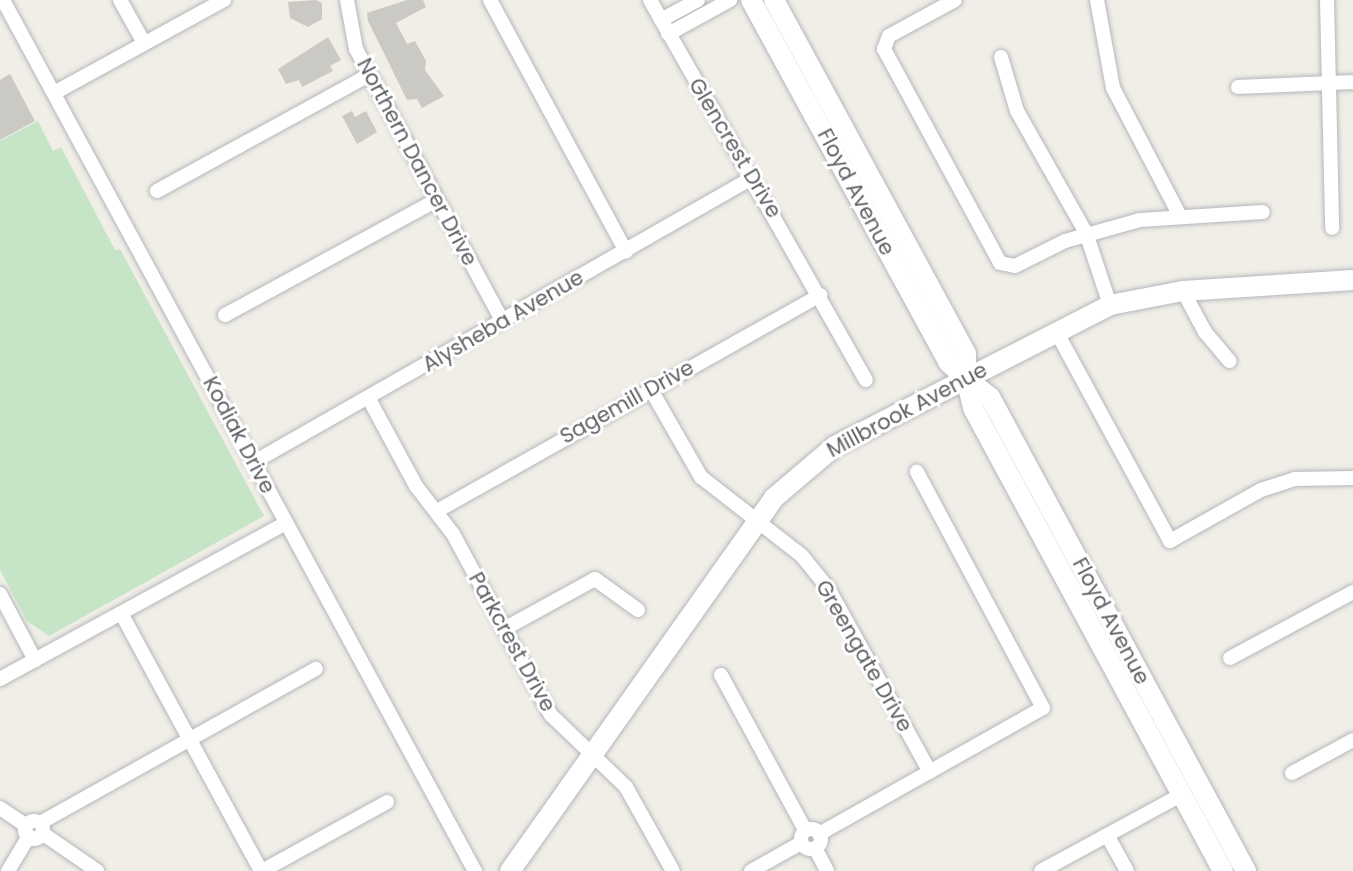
<!DOCTYPE html>
<style>
body{margin:0}
#map{position:relative;width:1353px;height:871px;overflow:hidden;background:#f0eee7;font-family:Poppins,sans-serif}
div>[style]{position:absolute}
.green>*{inset:0;background:#c6e5c7}
.building>*{inset:0;background:#cbc9c4}
.roads{filter:drop-shadow(0 0 2px #b4b7bb) drop-shadow(0 0 2px #b4b7bb)}
.street>*{height:14px;margin:-7px;padding:0 7px;transform-origin:7px;border-radius:7px;background:#fff}
.street>.ring{margin:-7px;padding:0;box-sizing:content-box;background:none;border:14px solid #fff;border-radius:50%}
.secondary>*{height:20px;margin:-10px;padding:0 10px;transform-origin:10px;border-radius:10px;background:#fff}
span{translate:-50% -50%;white-space:nowrap;text-align:center;line-height:1.15;-webkit-text-stroke:6px #fff;paint-order:stroke}
.street-label{font-size:21px;color:#5f6266}
</style>
<div id="map">
<div class="green">
<i style="clip-path:polygon(38px 121px,53px 151px,61px 147px,115px 250px,120px 249px,264px 516px,49px 636px,27px 621px,0 570px,0 141px)"></i>
</div>
<div class="building">
<i style="clip-path:polygon(316px 0,322px 3px,322px 19px,308px 27px,290px 18px,288px 2px)"></i>
<i style="clip-path:polygon(407px 0,423px 0,426px 7px,396px 23px,407px 44px,415px 41px,426px 61px,425px 70px,444px 96px,422px 108px,417px 99px,407px 100px,368px 21px,367px 13px)"></i>
<i style="clip-path:polygon(328px 37px,341px 60px,330px 66px,333px 71px,302px 87px,299px 80px,286px 84px,278px 69px)"></i>
<i style="clip-path:polygon(10px 74px,35px 121px,0 140px,0 80px)"></i>
<i style="clip-path:polygon(352px 111px,355px 117px,366px 111px,377px 132px,357px 144px,342px 116px)"></i>
</div>
<div class="roads">
<div class="street">
<i style="left:3px;top:0;width:991px;rotate:61.55deg"></i>
<i style="left:120px;top:0;width:49px;rotate:60.8deg"></i>
<i style="left:347px;top:0;width:50px;rotate:79.6deg"></i>
<i style="left:356px;top:49px;width:308px;rotate:61.7deg"></i>
<i style="left:490px;top:0;width:286px;rotate:61.6deg"></i>
<i style="left:650px;top:0;width:437px;rotate:60.4deg"></i>
<i style="left:955px;top:0;width:75px;rotate:151.4deg"></i>
<i style="left:889px;top:36px;width:14px;rotate:111deg"></i>
<i style="left:884px;top:49px;width:243px;rotate:61.5deg"></i>
<i style="left:1000px;top:263px;width:15px;rotate:11deg"></i>
<i style="left:1015px;top:266px;width:56px;rotate:-26.6deg"></i>
<i style="left:1065px;top:241px;width:78px;rotate:-15.6deg"></i>
<i style="left:1140px;top:220px;width:123px;rotate:-3.7deg"></i>
<i style="left:1097px;top:0;width:89px;rotate:79.7deg"></i>
<i style="left:1113px;top:88px;width:144px;rotate:62.4deg"></i>
<i style="left:1327px;top:0;width:228px;rotate:88.7deg"></i>
<i style="left:661px;top:20px;width:42px;rotate:-28.4deg"></i>
<i style="left:668px;top:34px;width:71px;rotate:-28.7deg"></i>
<i style="left:1001px;top:57px;width:56px;rotate:73.5deg"></i>
<i style="left:1017px;top:111px;width:140px;rotate:60.5deg"></i>
<i style="left:1086px;top:233px;width:76px;rotate:71.6deg"></i>
<i style="left:1238px;top:87px;width:115px;rotate:-2.5deg"></i>
<i style="left:54px;top:93px;width:194px;rotate:-28.7deg"></i>
<i style="left:157px;top:191px;width:242px;rotate:-28.7deg"></i>
<i style="left:1183px;top:291px;width:47px;rotate:61.8deg"></i>
<i style="left:1205px;top:332px;width:38px;rotate:50deg"></i>
<i style="left:225px;top:315px;width:241px;rotate:-28.5deg"></i>
<i style="left:1056px;top:331px;width:239px;rotate:61.5deg"></i>
<i style="left:1170px;top:541px;width:104px;rotate:-29.3deg"></i>
<i style="left:1261px;top:490px;width:36px;rotate:-18deg"></i>
<i style="left:1295px;top:479px;width:58px;rotate:-1deg"></i>
<i style="left:650px;top:388px;width:103px;rotate:60.2deg"></i>
<i style="left:701px;top:477px;width:128px;rotate:38deg"></i>
<i style="left:802px;top:556px;width:41px;rotate:50.9deg"></i>
<i style="left:828px;top:588px;width:210px;rotate:61deg"></i>
<i style="left:369px;top:399px;width:99px;rotate:61.6deg"></i>
<i style="left:416px;top:486px;width:61px;rotate:52.4deg"></i>
<i style="left:453px;top:534px;width:206px;rotate:61.6deg"></i>
<i style="left:551px;top:715px;width:104px;rotate:43.8deg"></i>
<i style="left:626px;top:787px;width:96px;rotate:60.8deg"></i>
<i style="left:254px;top:462px;width:573px;rotate:-29.7deg"></i>
<i style="left:437px;top:511px;width:440px;rotate:-29.4deg"></i>
<i style="left:0;top:594px;width:75px;rotate:62.1deg"></i>
<i style="left:121px;top:613px;width:294px;rotate:61.5deg"></i>
<i style="left:504px;top:629px;width:104px;rotate:-28.8deg"></i>
<i style="left:595px;top:579px;width:53px;rotate:35.8deg"></i>
<i style="left:1230px;top:658px;width:140px;rotate:-28.2deg"></i>
<i style="left:721px;top:675px;width:176px;rotate:61.5deg"></i>
<i style="left:0;top:679px;width:326px;rotate:-28.6deg"></i>
<i style="left:1292px;top:773px;width:69px;rotate:-28.4deg"></i>
<i style="left:0;top:808px;width:32px;rotate:34deg"></i>
<i class="ring" style="left:25px;top:821px;width:4px;height:4px"></i>
<i style="left:40px;top:823px;width:316px;rotate:-29.2deg"></i>
<i class="ring" style="left:801px;top:829px;width:6px;height:6px"></i>
<i style="left:42px;top:833px;width:67px;rotate:34.6deg"></i>
<i style="left:819px;top:834px;width:257px;rotate:-29.4deg"></i>
<i style="left:1043px;top:708px;width:268px;rotate:-118.1deg"></i>
<i style="left:1107px;top:835px;width:41px;rotate:60.9deg"></i>
<i style="left:815px;top:848px;width:26px;rotate:62deg"></i>
<i style="left:8px;top:871px;width:41px;rotate:-59deg"></i>
<i style="left:262px;top:871px;width:143px;rotate:-28.9deg"></i>
<i style="left:751px;top:871px;width:57px;rotate:-29.2deg"></i>
<i style="left:1041px;top:871px;width:159px;rotate:-28.5deg"></i>
</div>
<div class="secondary">
<i style="left:751px;top:0;width:412px;rotate:61.4deg"></i>
<i style="left:948px;top:362px;width:25px;rotate:43deg"></i>
<i style="left:966px;top:379px;width:30px;rotate:76deg"></i>
<i style="left:973px;top:408px;width:526px;rotate:61.63deg"></i>
<i style="left:774px;top:0;width:402px;rotate:61.5deg"></i>
<i style="left:966px;top:353px;width:26px;rotate:90deg"></i>
<i style="left:966px;top:379px;width:30px;rotate:37deg"></i>
<i style="left:990px;top:397px;width:539px;rotate:61.63deg"></i>
<i style="left:510px;top:871px;width:457px;rotate:-54.7deg"></i>
<i style="left:774px;top:498px;width:80px;rotate:-40.4deg"></i>
<i style="left:835px;top:446px;width:309px;rotate:-27.1deg"></i>
<i style="left:1110px;top:305px;width:74px;rotate:-10.9deg"></i>
<i style="left:1183px;top:291px;width:170px;rotate:-3.7deg"></i>
</div>
</div>
<div class="street-label">
<span style="left:735px;top:148px;rotate:59deg">Glencrest Drive</span>
<span style="left:417px;top:162px;rotate:62deg">Northern Dancer Drive</span>
<span style="left:856px;top:192px;rotate:62deg">Floyd Avenue</span>
<span style="left:503px;top:321px;rotate:-30deg">Alysheba Avenue</span>
<span style="left:627px;top:402px;rotate:-29deg">Sagemill Drive</span>
<span style="left:907px;top:410px;rotate:-28deg">Millbrook Avenue</span>
<span style="left:239px;top:435px;rotate:62deg">Kodiak Drive</span>
<span style="left:1111px;top:621px;rotate:62deg">Floyd Avenue</span>
<span style="left:512px;top:642px;rotate:61deg">Parkcrest Drive</span>
<span style="left:864px;top:656px;rotate:60deg">Greengate Drive</span>
</div>
</div>
